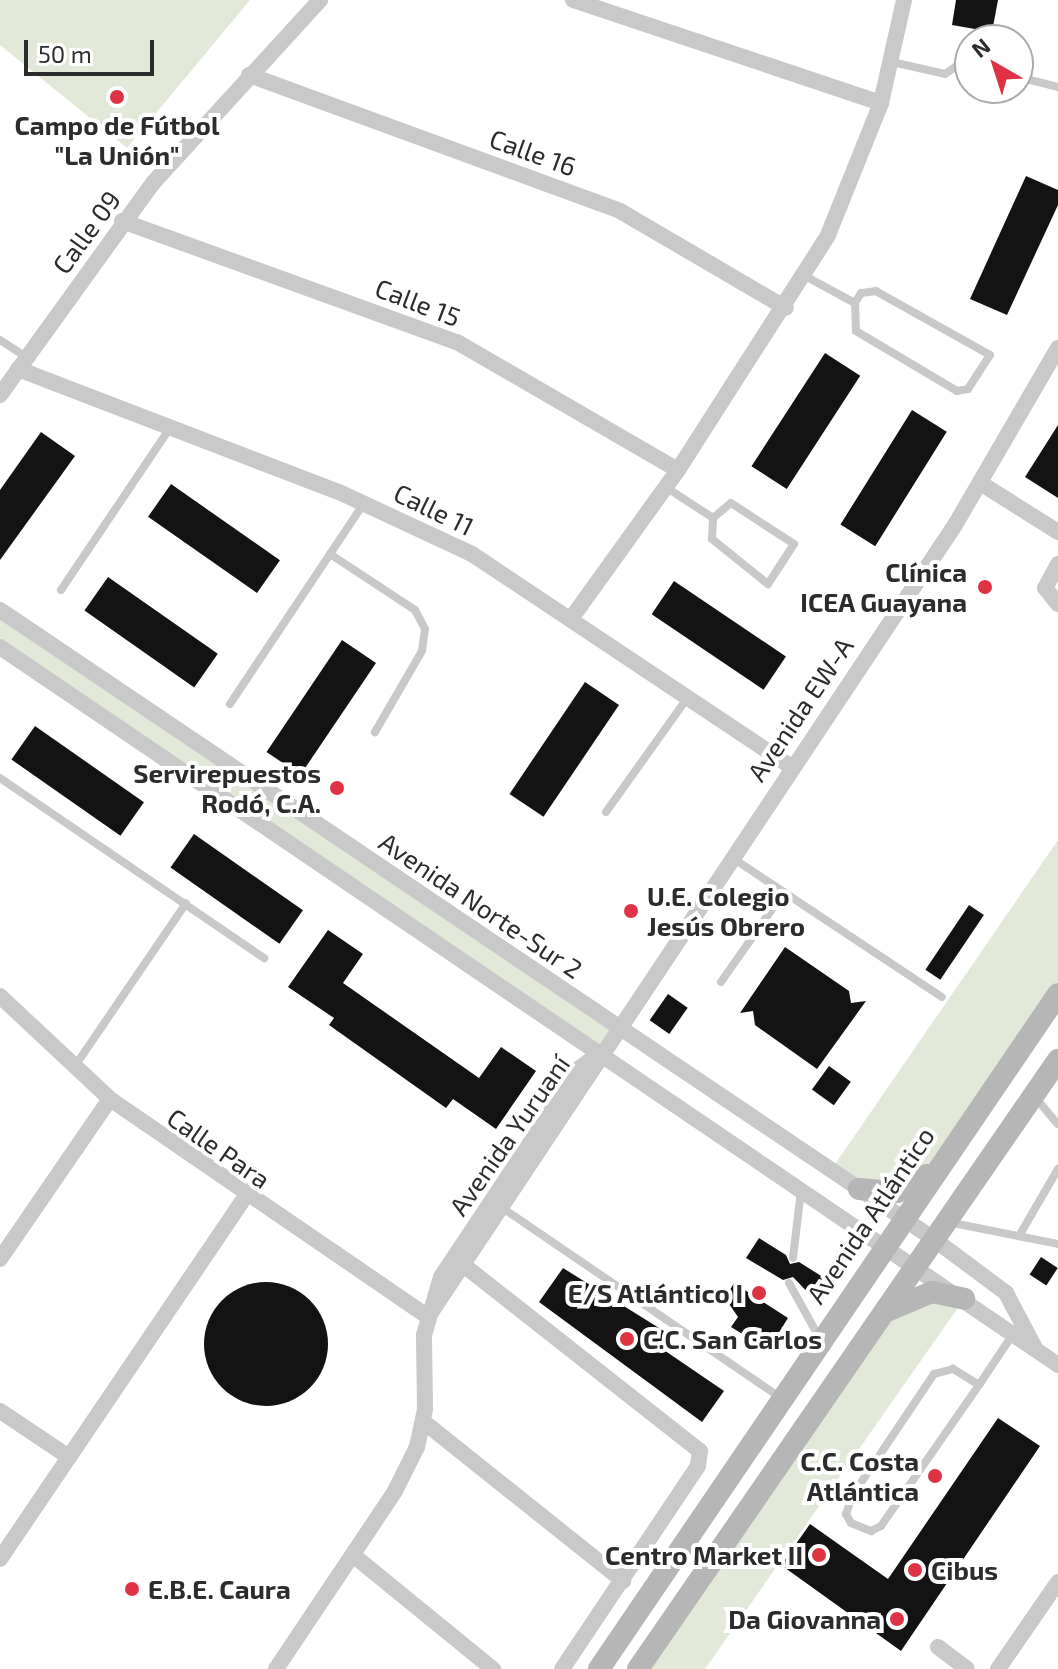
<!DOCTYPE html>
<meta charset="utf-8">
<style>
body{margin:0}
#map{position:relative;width:1058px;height:1669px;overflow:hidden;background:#fff;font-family:"Exo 2",sans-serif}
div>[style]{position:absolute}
.green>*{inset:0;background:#e3e9d9;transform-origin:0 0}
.building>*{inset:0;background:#131313;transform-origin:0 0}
.round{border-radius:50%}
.lane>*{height:8px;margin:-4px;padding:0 4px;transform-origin:4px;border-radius:4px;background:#c9c9c9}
.street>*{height:16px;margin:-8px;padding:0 8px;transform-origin:8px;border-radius:8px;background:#c9c9c9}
.secondary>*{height:22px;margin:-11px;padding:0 11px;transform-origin:11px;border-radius:11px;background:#b6b6b6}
.dots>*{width:22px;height:22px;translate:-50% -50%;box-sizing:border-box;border:4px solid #fff;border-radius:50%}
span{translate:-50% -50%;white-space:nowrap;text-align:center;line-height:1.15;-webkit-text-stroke:8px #fff;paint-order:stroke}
.poi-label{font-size:26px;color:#2c2c2c;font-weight:700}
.right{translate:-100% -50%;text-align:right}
.left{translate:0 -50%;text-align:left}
.street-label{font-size:26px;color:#2c2c2c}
.north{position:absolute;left:954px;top:24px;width:80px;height:80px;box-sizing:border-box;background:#fff;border:2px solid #ababab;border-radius:50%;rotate:321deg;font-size:22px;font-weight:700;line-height:32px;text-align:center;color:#2c2c2c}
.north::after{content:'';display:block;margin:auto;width:28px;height:36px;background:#df3244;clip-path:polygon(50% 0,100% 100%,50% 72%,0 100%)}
.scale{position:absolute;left:24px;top:40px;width:130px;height:36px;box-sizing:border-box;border:4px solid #2c2c2c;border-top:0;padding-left:10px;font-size:24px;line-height:28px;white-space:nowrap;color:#2c2c2c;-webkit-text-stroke:6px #fff;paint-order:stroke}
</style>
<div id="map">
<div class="green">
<i style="clip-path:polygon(0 0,250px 0,127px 148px,0 45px)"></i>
<i style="left:0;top:610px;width:746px;height:37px;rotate:34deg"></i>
<i style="clip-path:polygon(1058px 840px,1058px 994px,934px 1169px,897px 1192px,831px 1170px)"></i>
<i style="clip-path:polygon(964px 1299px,705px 1669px,638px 1669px,903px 1301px)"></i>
</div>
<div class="building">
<i style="clip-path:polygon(956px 0,998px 0,992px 32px,952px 25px)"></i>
<i style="clip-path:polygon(1026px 176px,1058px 190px,1058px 205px,1007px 315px,970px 299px)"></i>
<i style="left:825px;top:353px;width:42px;height:135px;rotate:33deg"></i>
<i style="left:912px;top:410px;width:41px;height:135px;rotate:32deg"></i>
<i style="clip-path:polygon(1058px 425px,1058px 498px,1025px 477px)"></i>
<i style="clip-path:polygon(41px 432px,75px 456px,0 560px,0 490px)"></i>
<i style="left:171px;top:484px;width:133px;height:40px;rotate:35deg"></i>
<i style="left:108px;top:577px;width:134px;height:41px;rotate:35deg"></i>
<i style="left:674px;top:581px;width:135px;height:40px;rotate:34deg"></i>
<i style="left:342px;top:640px;width:41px;height:135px;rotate:34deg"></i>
<i style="left:585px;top:682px;width:41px;height:135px;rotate:34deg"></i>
<i style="left:35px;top:726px;width:133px;height:41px;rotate:35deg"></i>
<i style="left:194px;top:834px;width:133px;height:41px;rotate:35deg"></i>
<i style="left:969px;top:905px;width:18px;height:78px;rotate:34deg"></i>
<i style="clip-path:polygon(328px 930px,363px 954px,343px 983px,479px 1078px,501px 1047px,536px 1071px,496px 1129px,453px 1099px,446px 1108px,329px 1025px,334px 1018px,288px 987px)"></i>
<i style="clip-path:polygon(785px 947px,849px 991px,851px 1003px,866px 1001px,817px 1069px,755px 1025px,753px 1011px,740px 1013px)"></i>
<i style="left:668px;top:994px;width:24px;height:32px;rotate:35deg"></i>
<i style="left:829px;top:1066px;width:27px;height:29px;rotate:36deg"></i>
<i style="clip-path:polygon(759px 1238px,786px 1255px,790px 1264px,799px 1262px,826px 1279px,814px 1299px,793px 1277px,783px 1280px,746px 1258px)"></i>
<i style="left:1041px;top:1257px;width:20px;height:21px;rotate:33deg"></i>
<i style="clip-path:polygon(563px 1268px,667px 1333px,658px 1346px,724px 1391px,702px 1422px,539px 1302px)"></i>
<i class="round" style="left:204px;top:1282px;width:124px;height:124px"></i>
<i style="clip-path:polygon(734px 1283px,788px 1318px,768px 1350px,731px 1327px,738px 1317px,725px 1298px)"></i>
<i style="clip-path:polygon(998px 1418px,1040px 1446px,901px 1651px,781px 1565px,810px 1524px,888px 1579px)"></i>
</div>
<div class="lane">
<i style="left:892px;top:62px;width:54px;rotate:12.8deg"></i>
<i style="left:945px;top:74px;width:21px;rotate:-35deg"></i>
<i style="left:962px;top:62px;width:8px;rotate:14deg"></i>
<i style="left:1018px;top:77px;width:41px;rotate:14deg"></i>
<i style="left:805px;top:276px;width:57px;rotate:28.4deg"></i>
<i style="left:855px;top:303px;width:28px;rotate:88deg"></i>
<i style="left:856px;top:331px;width:117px;rotate:30.7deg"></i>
<i style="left:957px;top:391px;width:11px;rotate:-10deg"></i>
<i style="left:968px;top:389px;width:40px;rotate:-57.1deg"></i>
<i style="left:990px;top:355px;width:131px;rotate:-150.7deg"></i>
<i style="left:876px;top:291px;width:15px;rotate:172deg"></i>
<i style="left:861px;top:293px;width:12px;rotate:121deg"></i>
<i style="left:0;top:340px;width:31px;rotate:33deg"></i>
<i style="left:664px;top:486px;width:59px;rotate:33.1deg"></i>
<i style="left:731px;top:503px;width:75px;rotate:33.1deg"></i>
<i style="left:794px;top:544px;width:48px;rotate:123deg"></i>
<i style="left:768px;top:584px;width:72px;rotate:-141.2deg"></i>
<i style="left:712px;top:539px;width:21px;rotate:-87deg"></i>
<i style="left:713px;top:518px;width:23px;rotate:-40deg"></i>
<i style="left:330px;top:554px;width:102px;rotate:33.4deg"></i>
<i style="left:415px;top:610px;width:21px;rotate:62deg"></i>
<i style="left:425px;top:629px;width:22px;rotate:98deg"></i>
<i style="left:422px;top:651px;width:94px;rotate:120.1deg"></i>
<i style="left:61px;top:590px;width:195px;rotate:-56.1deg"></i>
<i style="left:230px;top:704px;width:242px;rotate:-56.3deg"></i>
<i style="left:0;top:778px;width:320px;rotate:34.3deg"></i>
<i style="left:606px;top:812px;width:141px;rotate:-54.5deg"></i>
<i style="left:731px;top:857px;width:253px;rotate:33.6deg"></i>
<i style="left:721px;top:982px;width:110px;rotate:-55deg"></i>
<i style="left:75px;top:1066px;width:197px;rotate:-55.7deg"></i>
<i style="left:1035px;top:1097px;width:35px;rotate:50deg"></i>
<i style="left:504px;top:1209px;width:335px;rotate:34.3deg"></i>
<i style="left:948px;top:1222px;width:112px;rotate:11.3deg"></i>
<i style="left:1019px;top:1236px;width:78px;rotate:-59.8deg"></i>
<i style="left:793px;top:1258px;width:68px;rotate:-83.3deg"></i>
<i style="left:789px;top:1283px;width:64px;rotate:61deg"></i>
<i style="left:979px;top:1385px;width:31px;rotate:-148deg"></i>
<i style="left:953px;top:1369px;width:20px;rotate:165deg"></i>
<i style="left:934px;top:1374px;width:147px;rotate:123.9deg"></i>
<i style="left:852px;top:1496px;width:19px;rotate:108deg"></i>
<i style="left:846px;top:1514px;width:10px;rotate:61deg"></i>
<i style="left:851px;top:1523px;width:22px;rotate:22deg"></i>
<i style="left:871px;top:1531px;width:11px;rotate:-27deg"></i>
<i style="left:881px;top:1526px;width:172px;rotate:-55.2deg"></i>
<i style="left:979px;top:1385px;width:61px;rotate:-56.3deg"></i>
</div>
<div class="street">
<i style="left:573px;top:0;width:325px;rotate:18.5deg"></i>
<i style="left:249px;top:75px;width:395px;rotate:20.1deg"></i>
<i style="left:620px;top:211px;width:192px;rotate:30.3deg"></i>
<i style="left:122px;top:221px;width:356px;rotate:19.9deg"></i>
<i style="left:457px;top:342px;width:255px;rotate:30.1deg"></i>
<i style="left:18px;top:369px;width:344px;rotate:21deg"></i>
<i style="left:339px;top:492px;width:147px;rotate:25deg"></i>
<i style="left:472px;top:554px;width:382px;rotate:33.7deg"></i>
<i style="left:0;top:395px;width:261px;rotate:-54.2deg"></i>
<i style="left:153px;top:183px;width:248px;rotate:-47.6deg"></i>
<i style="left:982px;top:484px;width:90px;rotate:32.3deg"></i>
<i style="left:1058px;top:564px;width:27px;rotate:118deg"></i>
<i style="left:1045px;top:588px;width:21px;rotate:51deg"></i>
<i style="left:0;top:610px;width:1127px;rotate:33.97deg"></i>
<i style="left:935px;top:1240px;width:89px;rotate:36.7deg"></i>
<i style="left:1006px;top:1293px;width:62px;rotate:62.2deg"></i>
<i style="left:573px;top:616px;width:180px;rotate:-54.3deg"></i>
<i style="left:678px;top:470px;width:279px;rotate:-57.4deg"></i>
<i style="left:828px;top:235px;width:142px;rotate:-68.1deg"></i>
<i style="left:881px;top:103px;width:106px;rotate:-77.4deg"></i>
<i style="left:0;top:647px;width:1279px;rotate:34.16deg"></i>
<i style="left:0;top:996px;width:151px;rotate:43.1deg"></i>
<i style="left:110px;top:1099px;width:386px;rotate:34.4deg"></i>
<i style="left:0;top:1259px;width:194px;rotate:-55.5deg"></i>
<i style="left:466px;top:1267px;width:298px;rotate:38.2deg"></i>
<i style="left:700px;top:1451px;width:15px;rotate:98deg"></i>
<i style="left:698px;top:1466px;width:244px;rotate:123.8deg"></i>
<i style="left:428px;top:1317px;width:951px;rotate:-56.36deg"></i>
<i style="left:955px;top:525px;width:205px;rotate:-59.8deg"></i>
<i style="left:0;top:1411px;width:83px;rotate:33.7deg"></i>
<i style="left:424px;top:1422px;width:255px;rotate:38.6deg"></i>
<i style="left:353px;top:1555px;width:181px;rotate:39.2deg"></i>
<i style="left:0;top:1559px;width:437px;rotate:-55.9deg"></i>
<i style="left:938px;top:1647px;width:36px;rotate:37deg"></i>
<i style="left:276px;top:1669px;width:214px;rotate:-56.2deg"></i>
<i style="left:395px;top:1491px;width:49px;rotate:-63.4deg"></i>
<i style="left:417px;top:1447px;width:40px;rotate:-78deg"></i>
<i style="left:425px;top:1408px;width:73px;rotate:-90.8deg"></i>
<i style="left:424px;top:1335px;width:60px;rotate:-73.7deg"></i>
<i style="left:441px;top:1277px;width:251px;rotate:-56.4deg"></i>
<i style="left:580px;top:1068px;width:25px;rotate:-37deg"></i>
<i style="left:998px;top:1669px;width:106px;rotate:-55.4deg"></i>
</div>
<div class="secondary">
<i style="left:859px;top:1189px;width:38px;rotate:5deg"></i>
<i style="left:897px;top:1192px;width:34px;rotate:-30deg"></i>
<i style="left:889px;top:1310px;width:47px;rotate:-22.7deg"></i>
<i style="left:932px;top:1292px;width:33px;rotate:12deg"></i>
<i style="left:599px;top:1669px;width:816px;rotate:-55.78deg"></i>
<i style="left:638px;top:1669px;width:740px;rotate:-55.41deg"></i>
</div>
<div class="dots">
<i style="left:117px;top:97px;background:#df3244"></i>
<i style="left:985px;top:587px;background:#df3244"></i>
<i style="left:337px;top:788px;background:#df3244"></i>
<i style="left:631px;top:911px;background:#df3244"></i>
<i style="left:759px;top:1293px;background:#df3244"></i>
<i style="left:627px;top:1339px;background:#df3244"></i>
<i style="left:935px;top:1476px;background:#df3244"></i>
<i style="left:819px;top:1555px;background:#df3244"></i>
<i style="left:915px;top:1570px;background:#df3244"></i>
<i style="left:132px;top:1589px;background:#df3244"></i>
<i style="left:897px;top:1619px;background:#df3244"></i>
</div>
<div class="poi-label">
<span style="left:117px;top:140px">Campo de Fútbol<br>"La Unión"</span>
<span class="right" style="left:967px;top:587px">Clínica<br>ICEA Guayana</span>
<span class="right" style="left:321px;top:788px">Servirepuestos<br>Rodó, C.A.</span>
<span class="left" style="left:647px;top:911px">U.E. Colegio<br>Jesús Obrero</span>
<span class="right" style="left:743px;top:1293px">E/S Atlántico I</span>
<span class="left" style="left:643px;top:1339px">C.C. San Carlos</span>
<span class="right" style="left:919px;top:1476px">C.C. Costa<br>Atlántica</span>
<span class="right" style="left:803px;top:1555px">Centro Market II</span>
<span class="left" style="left:931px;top:1570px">Cibus</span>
<span class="left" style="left:148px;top:1589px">E.B.E. Caura</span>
<span class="right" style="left:881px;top:1619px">Da Giovanna</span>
</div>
<div class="street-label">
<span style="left:533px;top:152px;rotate:20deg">Calle 16</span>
<span style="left:86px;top:232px;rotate:-54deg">Calle 09</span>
<span style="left:418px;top:302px;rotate:21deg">Calle 15</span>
<span style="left:434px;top:509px;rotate:26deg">Calle 11</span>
<span style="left:800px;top:709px;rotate:-56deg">Avenida EW-A</span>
<span style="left:481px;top:905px;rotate:34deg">Avenida Norte-Sur 2</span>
<span style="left:509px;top:1135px;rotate:-55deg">Avenida Yuruaní</span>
<span style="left:219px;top:1148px;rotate:35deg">Calle Para</span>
<span style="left:870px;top:1215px;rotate:-56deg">Avenida Atlántico</span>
</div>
<div class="north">N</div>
<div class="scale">50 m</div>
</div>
